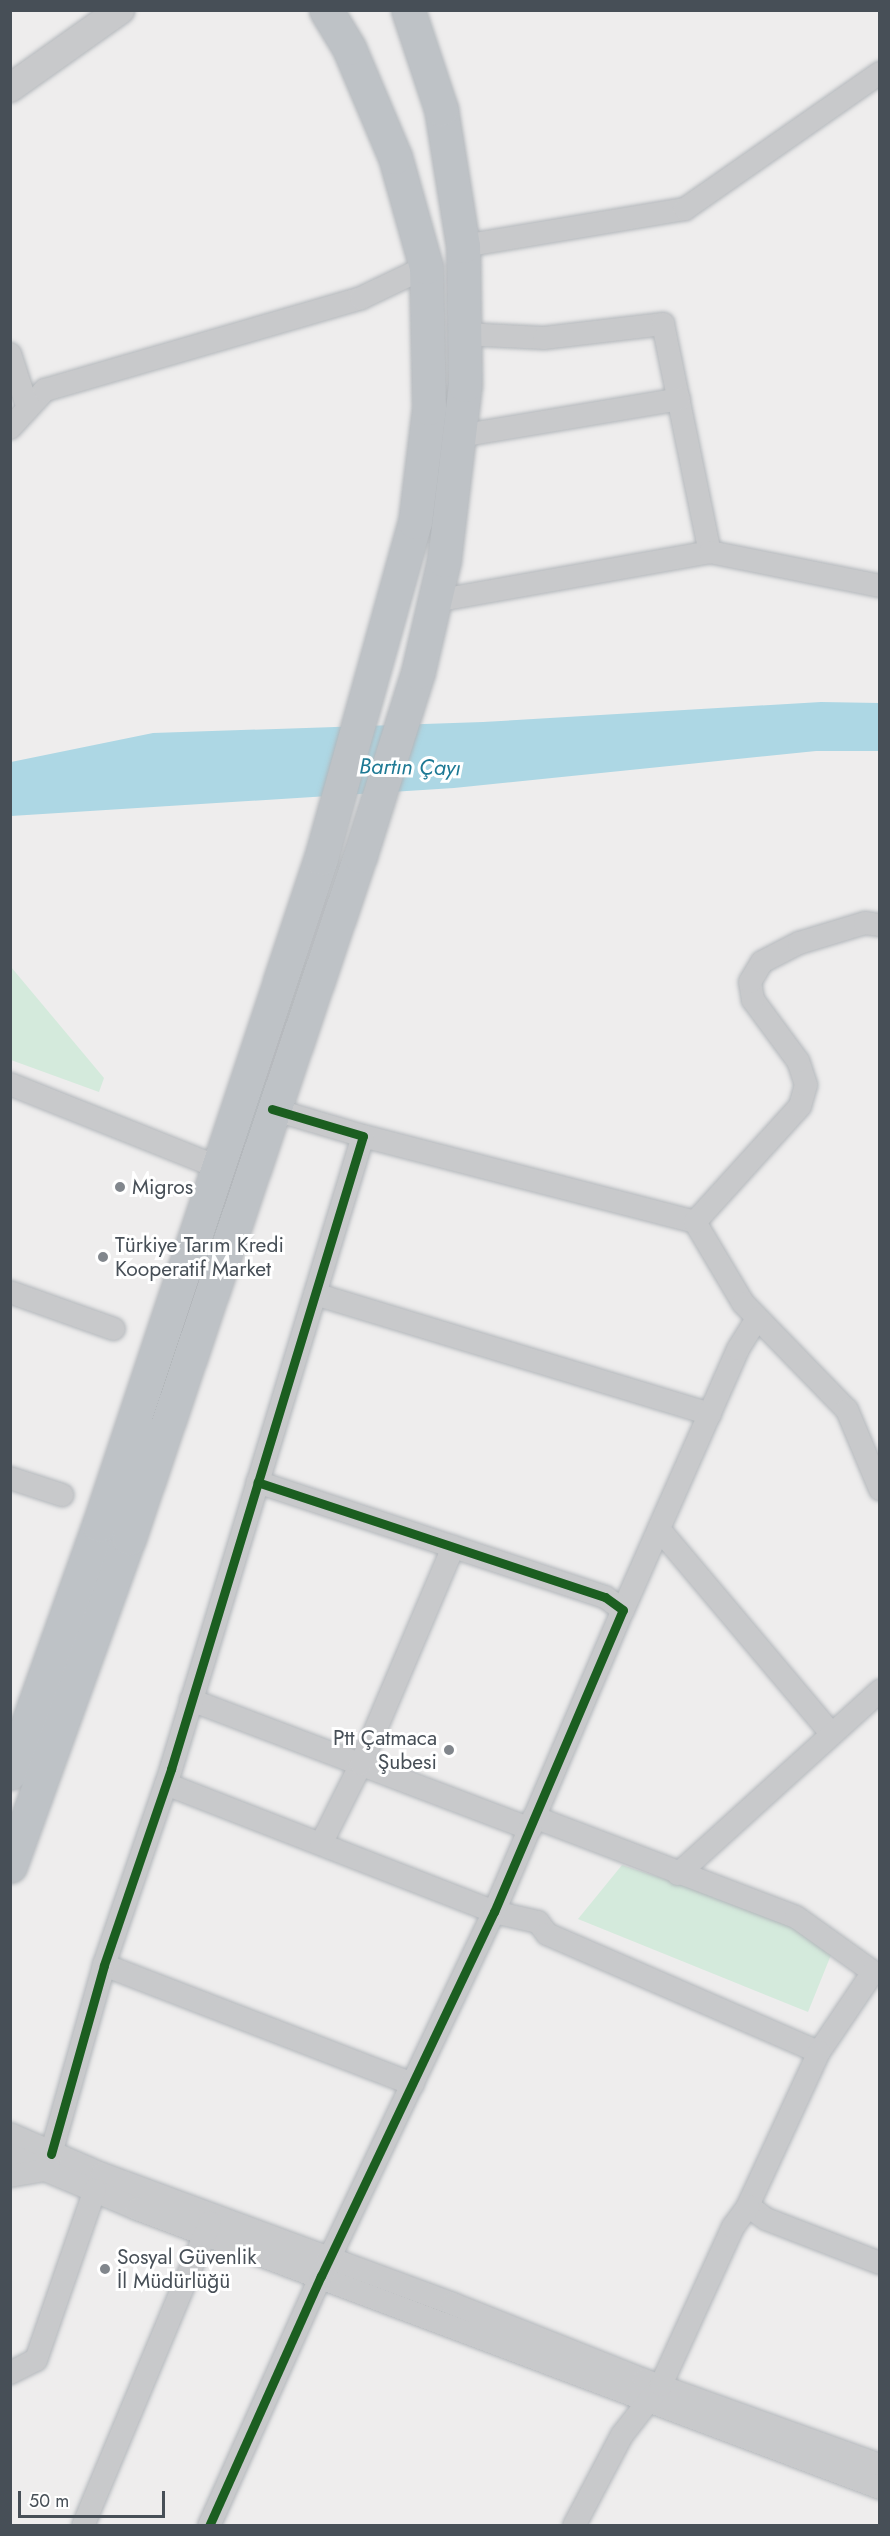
<!DOCTYPE html>
<meta charset="utf-8">
<style>
body{margin:0}
#map{position:relative;width:890px;height:2536px;overflow:hidden;background:#eeeded;font-family:Jost,sans-serif}
div>[style]{position:absolute}
.green>*{inset:0;background:#d4eadc}
.water>*{inset:0;background:#add7e4}
.roads{filter:drop-shadow(0 0 2px #b3b7bb) drop-shadow(0 0 2px #b3b7bb)}
.minor>*{height:22px;margin:-11px;padding:0 11px;transform-origin:11px;border-radius:11px;background:#c8c9cb}
.tertiary>*{height:28px;margin:-14px;padding:0 14px;transform-origin:14px;border-radius:14px;background:#c8c9cb}
.trunk>*{height:33px;margin:-16.5px;padding:0 16.5px;transform-origin:16.5px;border-radius:16.5px;background:#bec2c6}
.cycleway>*{height:9px;margin:-4.5px;padding:0 4.5px;transform-origin:4.5px;border-radius:4.5px;background:#1b5e20}
.dots>*{width:16px;height:16px;translate:-50% -50%;box-sizing:border-box;border:3px solid #fff;border-radius:50%}
span{translate:-50% -50%;white-space:nowrap;text-align:center;line-height:1.15;-webkit-text-stroke:6px #fff;paint-order:stroke}
.poi-label{font-size:21px;color:#474f57}
.left{translate:0 -50%;text-align:left}
.right{translate:-100% -50%;text-align:right}
.water-label{font-size:22px;color:#1d7994;font-style:italic}
.frame{position:absolute;inset:0;border:12px solid #474f57;pointer-events:none}
.scale{position:absolute;left:18px;top:2491px;width:147px;height:27px;box-sizing:border-box;border:3px solid #474f57;border-top:0;padding-left:8px;font-size:18px;line-height:21px;white-space:nowrap;color:#474f57;-webkit-text-stroke:4px #fff;paint-order:stroke}
</style>
<div id="map">
<div class="green">
<i style="clip-path:polygon(11px 967px,104px 1078px,99px 1092px,11px 1060px)"></i>
<i style="clip-path:polygon(622px 1865px,794px 1922px,833px 1950px,808px 2012px,578px 1919px)"></i>
</div>
<div class="water">
<i style="clip-path:polygon(821px 702px,879px 703px,879px 751px,816px 751px,454px 788px,11px 816px,11px 762px,153px 733px,483px 722px)"></i>
</div>
<div class="roads">
<div class="minor">
<i style="left:463px;top:246px;width:225px;rotate:-9.5deg"></i>
<i style="left:685px;top:209px;width:238px;rotate:-34.9deg"></i>
<i style="left:464px;top:334px;width:80px;rotate:2.9deg"></i>
<i style="left:544px;top:338px;width:120px;rotate:-6.7deg"></i>
<i style="left:663px;top:324px;width:233px;rotate:78.4deg"></i>
<i style="left:10px;top:354px;width:55px;rotate:71.9deg"></i>
<i style="left:10px;top:428px;width:52px;rotate:-47.4deg"></i>
<i style="left:45px;top:390px;width:329px;rotate:-16.2deg"></i>
<i style="left:361px;top:298px;width:72px;rotate:-25.5deg"></i>
<i style="left:459px;top:436px;width:223px;rotate:-9.5deg"></i>
<i style="left:435px;top:601px;width:279px;rotate:-10.1deg"></i>
<i style="left:710px;top:552px;width:173px;rotate:11.3deg"></i>
<i style="left:10px;top:1084px;width:224px;rotate:21.8deg"></i>
<i style="left:363px;top:1136px;width:343px;rotate:14.5deg"></i>
<i style="left:695px;top:1222px;width:94px;rotate:59.3deg"></i>
<i style="left:743px;top:1303px;width:149px;rotate:45.8deg"></i>
<i style="left:847px;top:1410px;width:86px;rotate:67.3deg"></i>
<i style="left:695px;top:1222px;width:156px;rotate:-47.8deg"></i>
<i style="left:800px;top:1106px;width:22px;rotate:-74deg"></i>
<i style="left:806px;top:1085px;width:25px;rotate:-108deg"></i>
<i style="left:798px;top:1061px;width:76px;rotate:-126.4deg"></i>
<i style="left:753px;top:1000px;width:18px;rotate:-99deg"></i>
<i style="left:750px;top:982px;width:23px;rotate:-59deg"></i>
<i style="left:762px;top:962px;width:42px;rotate:-27.2deg"></i>
<i style="left:799px;top:943px;width:69px;rotate:-16.9deg"></i>
<i style="left:865px;top:923px;width:15px;rotate:8deg"></i>
<i style="left:10px;top:1292px;width:110px;rotate:19.6deg"></i>
<i style="left:315px;top:1294px;width:413px;rotate:16.9deg"></i>
<i style="left:10px;top:1478px;width:55px;rotate:18.1deg"></i>
<i style="left:659px;top:1529px;width:267px;rotate:49.9deg"></i>
<i style="left:623px;top:1610px;width:285px;rotate:-66.2deg"></i>
<i style="left:738px;top:1349px;width:36px;rotate:-58deg"></i>
<i style="left:191px;top:1700px;width:363px;rotate:20.8deg"></i>
<i style="left:166px;top:1784px;width:352px;rotate:21.3deg"></i>
<i style="left:494px;top:1912px;width:45px;rotate:12.8deg"></i>
<i style="left:538px;top:1922px;width:15px;rotate:53deg"></i>
<i style="left:547px;top:1934px;width:296px;rotate:23.5deg"></i>
<i style="left:534px;top:1817px;width:280px;rotate:20.9deg"></i>
<i style="left:796px;top:1917px;width:95px;rotate:35.5deg"></i>
<i style="left:873px;top:1972px;width:97px;rotate:124deg"></i>
<i style="left:819px;top:2052px;width:170px;rotate:114.8deg"></i>
<i style="left:748px;top:2206px;width:22px;rotate:36deg"></i>
<i style="left:766px;top:2219px;width:122px;rotate:21.1deg"></i>
<i style="left:321px;top:1844px;width:89px;rotate:-63.4deg"></i>
<i style="left:361px;top:1764px;width:236px;rotate:-67deg"></i>
<i style="left:678px;top:1874px;width:273px;rotate:-42.2deg"></i>
<i style="left:104px;top:1965px;width:331px;rotate:21.1deg"></i>
<i style="left:10px;top:2134px;width:100px;rotate:23.5deg"></i>
<i style="left:102px;top:2174px;width:374px;rotate:20.3deg"></i>
<i style="left:453px;top:2304px;width:206px;rotate:21.7deg"></i>
<i style="left:644px;top:2380px;width:251px;rotate:19.8deg"></i>
<i style="left:51px;top:2154px;width:196px;rotate:-74.3deg"></i>
<i style="left:104px;top:1965px;width:207px;rotate:-71.1deg"></i>
<i style="left:171px;top:1769px;width:661px;rotate:-73.13deg"></i>
<i style="left:363px;top:1136px;width:95px;rotate:-163.5deg"></i>
<i style="left:10px;top:2155px;width:138px;rotate:23deg"></i>
<i style="left:137px;top:2209px;width:794px;rotate:20.58deg"></i>
<i style="left:10px;top:2176px;width:34px;rotate:-10deg"></i>
<i style="left:10px;top:2373px;width:29px;rotate:-27deg"></i>
<i style="left:36px;top:2360px;width:180px;rotate:-70.9deg"></i>
<i style="left:83px;top:2526px;width:329px;rotate:-67.3deg"></i>
<i style="left:209px;top:2526px;width:274px;rotate:-65.9deg"></i>
<i style="left:321px;top:2276px;width:403px;rotate:-64.6deg"></i>
<i style="left:494px;top:1912px;width:328px;rotate:-66.9deg"></i>
<i style="left:623px;top:1610px;width:22px;rotate:-144deg"></i>
<i style="left:605px;top:1597px;width:366px;rotate:-161.7deg"></i>
<i style="left:574px;top:2526px;width:103px;rotate:-62.2deg"></i>
<i style="left:622px;top:2435px;width:63px;rotate:-52deg"></i>
<i style="left:661px;top:2385px;width:174px;rotate:-65.5deg"></i>
<i style="left:733px;top:2227px;width:26px;rotate:-54deg"></i>
</div>
<div class="tertiary">
<i style="left:10px;top:88px;width:135px;rotate:-35.3deg"></i>
</div>
<div class="trunk">
<i style="left:10px;top:1773px;width:263px;rotate:-70.3deg"></i>
<i style="left:99px;top:1525px;width:703px;rotate:-71.59deg"></i>
<i style="left:321px;top:858px;width:349px;rotate:-74.4deg"></i>
<i style="left:415px;top:522px;width:115px;rotate:-83deg"></i>
<i style="left:429px;top:408px;width:141px;rotate:-91.2deg"></i>
<i style="left:426px;top:267px;width:114px;rotate:-105.7deg"></i>
<i style="left:395px;top:157px;width:118px;rotate:-112.9deg"></i>
<i style="left:349px;top:48px;width:44px;rotate:-121.2deg"></i>
<i style="left:10px;top:1866px;width:349px;rotate:-70.1deg"></i>
<i style="left:129px;top:1538px;width:720px;rotate:-71.29deg"></i>
<i style="left:360px;top:856px;width:193px;rotate:-72.5deg"></i>
<i style="left:418px;top:672px;width:115px;rotate:-76.9deg"></i>
<i style="left:444px;top:560px;width:176px;rotate:-83.2deg"></i>
<i style="left:465px;top:385px;width:139px;rotate:-90.8deg"></i>
<i style="left:463px;top:246px;width:139px;rotate:-99.1deg"></i>
<i style="left:441px;top:109px;width:104px;rotate:-108.4deg"></i>
</div>
</div>
<div class="cycleway">
<i style="left:51px;top:2154px;width:196px;rotate:-74.3deg"></i>
<i style="left:104px;top:1965px;width:207px;rotate:-71.1deg"></i>
<i style="left:171px;top:1769px;width:661px;rotate:-73.13deg"></i>
<i style="left:363px;top:1136px;width:95px;rotate:-163.5deg"></i>
<i style="left:209px;top:2526px;width:274px;rotate:-65.9deg"></i>
<i style="left:321px;top:2276px;width:403px;rotate:-64.6deg"></i>
<i style="left:494px;top:1912px;width:328px;rotate:-66.9deg"></i>
<i style="left:623px;top:1610px;width:22px;rotate:-144deg"></i>
<i style="left:605px;top:1597px;width:366px;rotate:-161.7deg"></i>
</div>
<div class="dots">
<i style="left:120px;top:1187px;background:#81868c"></i>
<i style="left:103px;top:1257px;background:#81868c"></i>
<i style="left:449px;top:1750px;background:#81868c"></i>
<i style="left:105px;top:2269px;background:#81868c"></i>
</div>
<div class="poi-label">
<span class="left" style="left:132px;top:1187px">Migros</span>
<span class="left" style="left:115px;top:1257px">Türkiye Tarım Kredi<br>Kooperatif Market</span>
<span class="right" style="left:437px;top:1750px">Ptt Çatmaca<br>Şubesi</span>
<span class="left" style="left:117px;top:2269px">Sosyal Güvenlik<br>İl Müdürlüğü</span>
</div>
<div class="water-label">
<span style="left:410px;top:767px;rotate:1deg">Bartın Çayı</span>
</div>
<div class="frame"></div>
<div class="scale">50 m</div>
</div>
